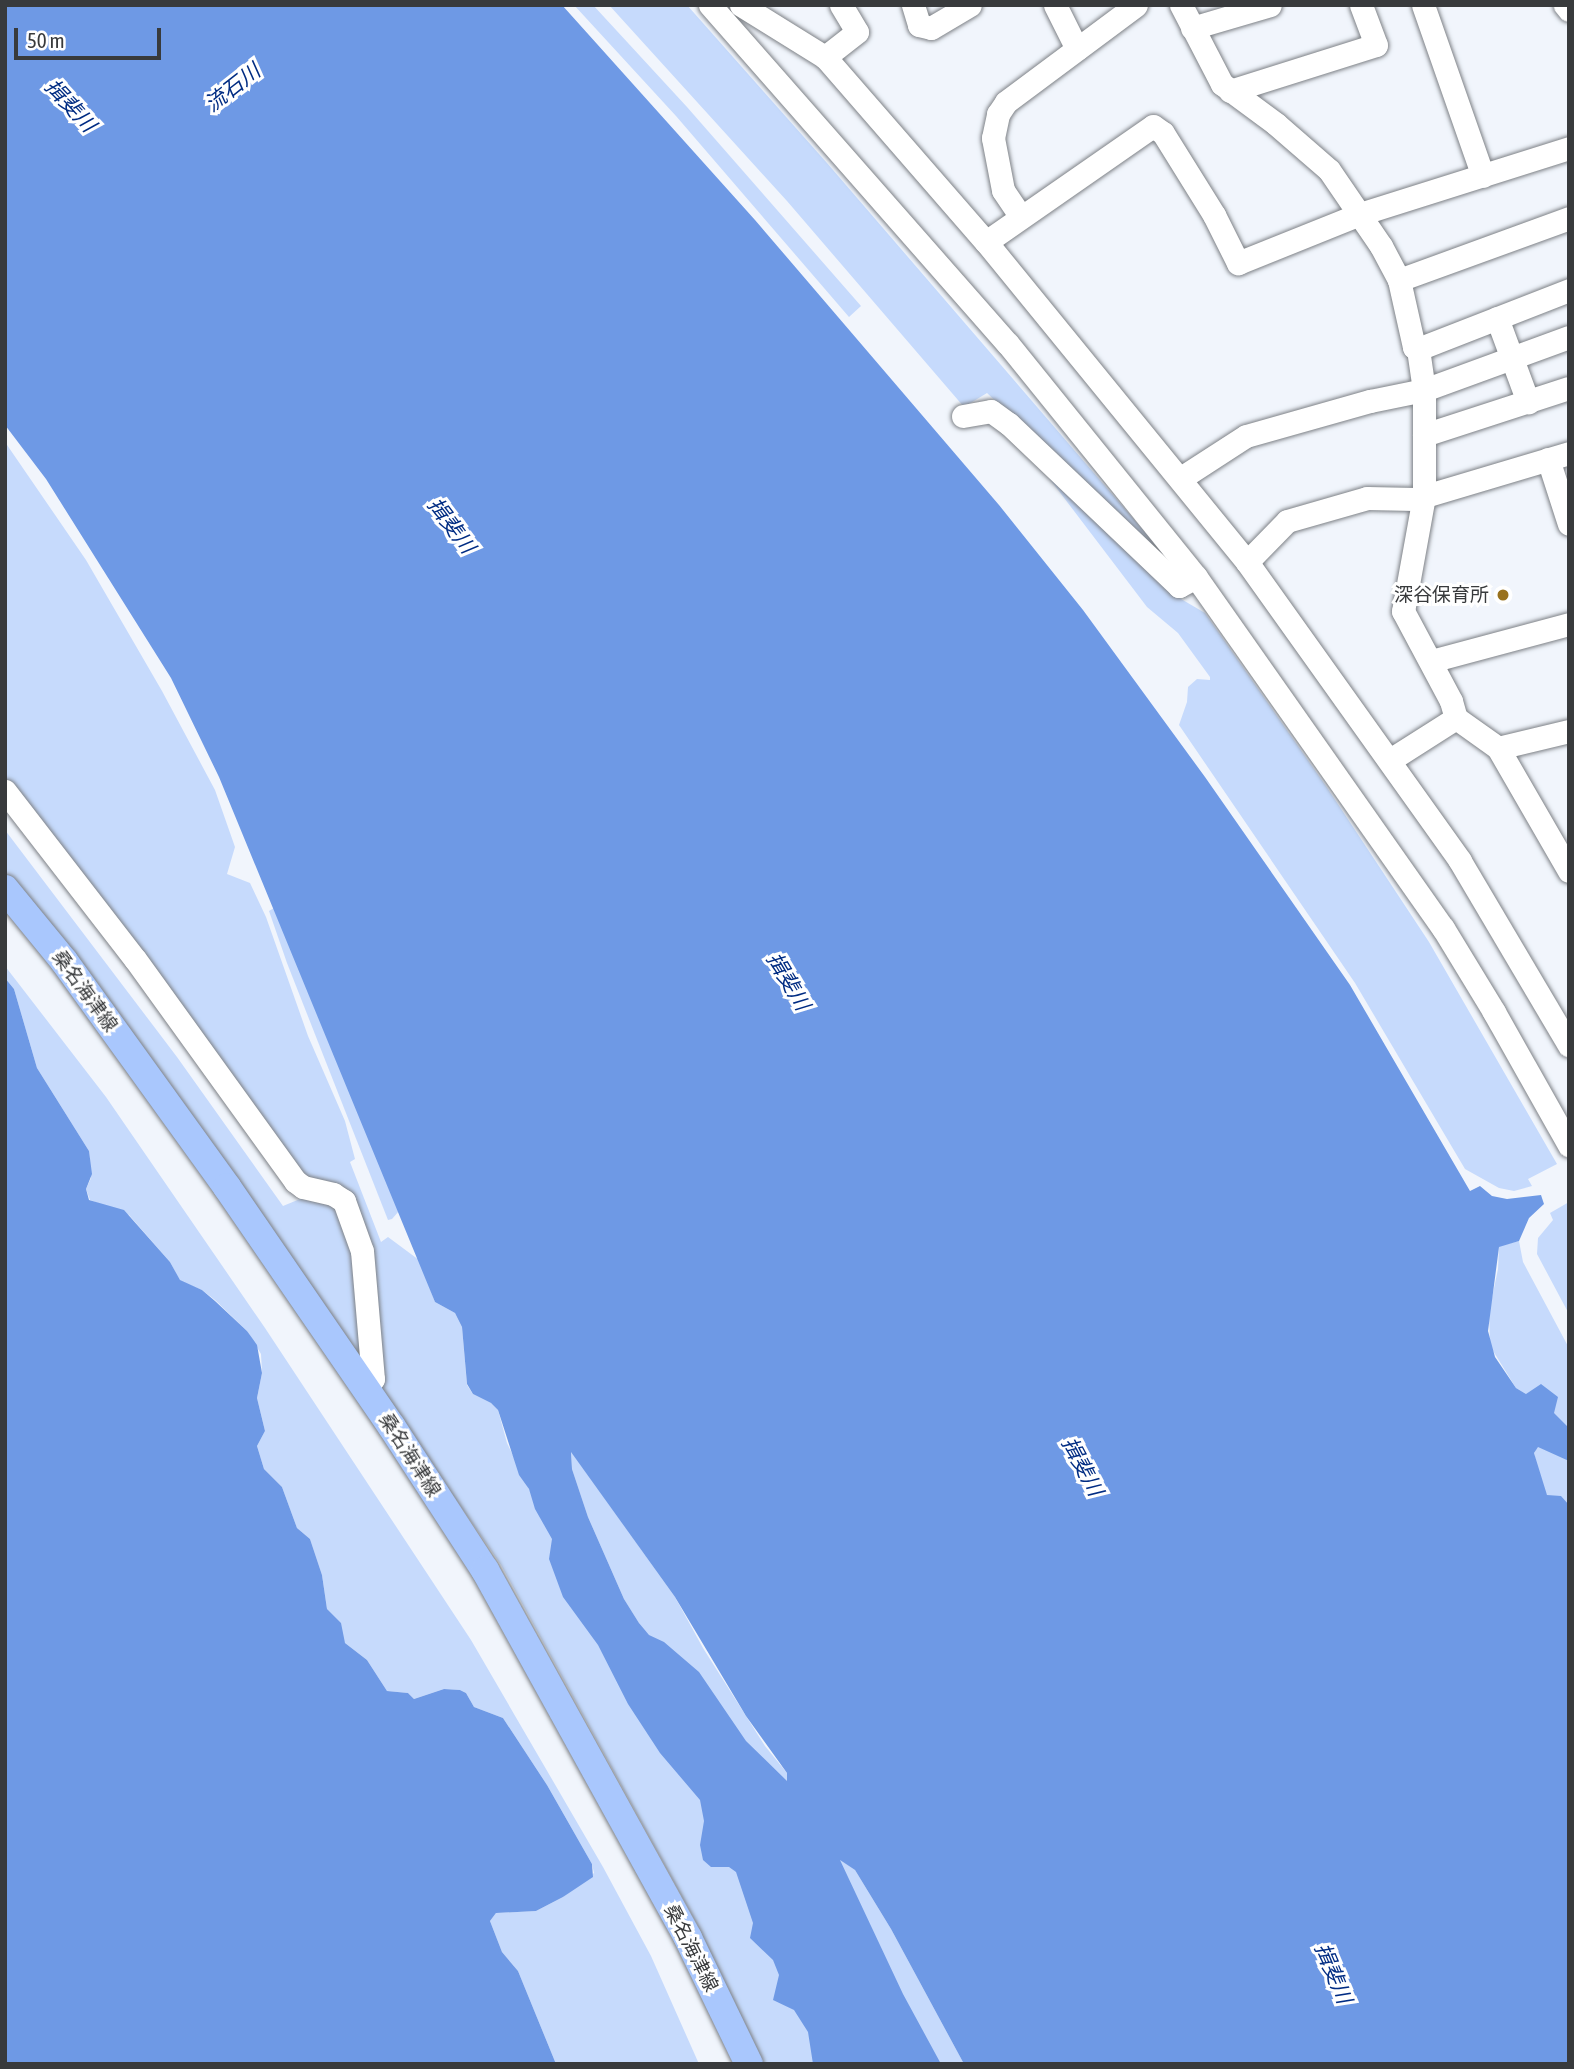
<!DOCTYPE html>
<meta charset="utf-8">
<style>
body{margin:0}
#map{position:relative;width:1574px;height:2069px;overflow:hidden;background:#f1f5fc;font-family:"Asap Condensed","Noto Sans JP",sans-serif}
div>[style]{position:absolute}
.green>*{inset:0;background:#c6dafc}
.water>*{inset:0;background:#6e99e5}
.roads{filter:drop-shadow(0 0 2px #7d8186) drop-shadow(0 0 2px #7d8186)}
.minor>*{height:23px;margin:-11.5px;padding:0 11.5px;transform-origin:11.5px;border-radius:11.5px;background:#fff}
.major>*{height:28px;margin:-14px;padding:0 14px;transform-origin:14px;border-radius:14px;background:#a9c7fd}
.dots>*{width:19px;height:19px;translate:-50% -50%;box-sizing:border-box;border:4px solid #fff;border-radius:50%}
span{translate:-50% -50%;white-space:nowrap;text-align:center;line-height:1.15;-webkit-text-stroke:6px #fff;paint-order:stroke}
.poi-label{font-size:19px;color:#383a3c}
.right{translate:-100% -50%;text-align:right}
.street-label{font-size:19px;color:#383a3c}
.water-label{font-size:21px;color:#002c83;font-style:italic}
.frame{position:absolute;inset:0;border:7px solid #383a3c;pointer-events:none}
.scale{position:absolute;left:14px;top:28px;width:147px;height:32px;box-sizing:border-box;border:4px solid #383a3c;border-top:0;padding-left:9px;font-size:21px;line-height:24px;white-space:nowrap;color:#383a3c;-webkit-text-stroke:5px #fff;paint-order:stroke}
</style>
<div id="map">
<div class="green">
<i style="clip-path:polygon(574px 5px,593px 5px,687px 107px,861px 306px,849px 317px,676px 116px)"></i>
<i style="clip-path:polygon(609px 5px,687px 5px,827px 163px,1168px 559px,1164px 562px,987px 393px,964px 407px,787px 201px)"></i>
<i style="clip-path:polygon(1017px 436px,1176px 596px,1205px 613px,1326px 786px,1429px 942px,1557px 1164px,1528px 1179px,1532px 1186px,1514px 1191px,1499px 1188px,1465px 1169px,1355px 983px,1179px 725px,1187px 702px,1188px 687px,1197px 679px,1210px 680px,1210px 677px,1178px 633px,1147px 607px)"></i>
<i style="clip-path:polygon(5px 442px,86px 560px,162px 691px,215px 790px,235px 847px,227px 874px,250px 883px,266px 917px,308px 1036px,345px 1121px,355px 1159px,350px 1162px,381px 1242px,388px 1237px,419px 1260px,435px 1302px,455px 1313px,462px 1327px,467px 1385px,473px 1394px,491px 1403px,498px 1410px,507px 1443px,529px 1489px,719px 1814px,838px 2064px,762px 2064px,697px 1924px,501px 1565px,398px 1415px,72px 957px,5px 874px,5px 830px,177px 1057px,283px 1206px,300px 1199px,302px 1180px,5px 780px)"></i>
<i style="clip-path:polygon(274px 908px,399px 1211px,392px 1219px,388px 1220px,287px 963px,269px 911px)"></i>
<i style="clip-path:polygon(5px 966px,106px 1097px,265px 1328px,471px 1640px,603px 1867px,651px 1956px,699px 2064px,556px 2064px,518px 1971px,502px 1952px,490px 1921px,496px 1913px,536px 1911px,563px 1897px,594px 1873px,592px 1864px,547px 1785px,503px 1718px,474px 1707px,466px 1693px,460px 1690px,444px 1689px,414px 1699px,408px 1693px,387px 1691px,367px 1660px,345px 1643px,327px 1609px,322px 1575px,310px 1539px,297px 1528px,282px 1487px,264px 1469px,257px 1446px,265px 1431px,257px 1398px,262px 1373px,261px 1354px,247px 1331px,215px 1300px,202px 1290px,180px 1281px,170px 1262px,129px 1215px,90px 1200px,86px 1189px,91px 1178px,89px 1151px,37px 1068px,14px 989px,5px 978px)"></i>
<i style="clip-path:polygon(1569px 1202px,1569px 1314px,1537px 1254px,1538px 1238px,1553px 1220px,1550px 1213px)"></i>
<i style="clip-path:polygon(1519px 1241px,1523px 1262px,1569px 1348px,1569px 1505px,1547px 1495px,1542px 1488px,1534px 1453px,1537px 1447px,1526px 1394px,1516px 1388px,1490px 1346px,1489px 1312px,1498px 1269px,1499px 1246px)"></i>
<i style="clip-path:polygon(571px 1451px,675px 1597px,703px 1648px,765px 1746px,787px 1773px,839px 1859px,855px 1870px,891px 1929px,964px 2064px,922px 2064px,639px 1623px,624px 1599px,588px 1517px,572px 1469px)"></i>
</div>
<div class="water">
<i style="clip-path:polygon(evenodd,5px 5px,562px 5px,755px 220px,999px 505px,1083px 610px,1205px 777px,1350px 985px,1470px 1191px,1480px 1186px,1492px 1196px,1507px 1199px,1541px 1195px,1544px 1204px,1529px 1218px,1519px 1241px,1499px 1247px,1488px 1331px,1495px 1357px,1516px 1388px,1526px 1394px,1541px 1384px,1558px 1397px,1554px 1413px,1569px 1428px,1569px 1461px,1538px 1447px,1534px 1453px,1547px 1495px,1561px 1496px,1569px 1505px,1569px 2064px,964px 2064px,891px 1929px,855px 1870px,840px 1860px,903px 1994px,941px 2064px,813px 2064px,808px 2032px,794px 2010px,773px 2000px,779px 1975px,773px 1960px,750px 1938px,753px 1923px,736px 1872px,729px 1867px,711px 1867px,703px 1860px,700px 1845px,704px 1821px,700px 1800px,660px 1753px,628px 1704px,598px 1645px,563px 1597px,549px 1559px,552px 1539px,535px 1509px,529px 1489px,519px 1475px,498px 1410px,491px 1403px,473px 1394px,467px 1384px,462px 1327px,455px 1313px,435px 1302px,219px 777px,171px 678px,46px 479px,5px 425px,5px 5px,571px 1452px,675px 1597px,746px 1716px,787px 1773px,787px 1781px,746px 1741px,699px 1672px,664px 1642px,649px 1635px,639px 1623px,624px 1599px,588px 1517px,572px 1469px,571px 1452px)"></i>
<i style="clip-path:polygon(5px 978px,14px 989px,37px 1068px,89px 1151px,92px 1174px,86px 1189px,89px 1200px,124px 1210px,170px 1262px,180px 1280px,202px 1290px,215px 1301px,247px 1331px,257px 1345px,262px 1373px,257px 1398px,265px 1431px,257px 1446px,264px 1469px,282px 1487px,297px 1528px,310px 1539px,322px 1575px,327px 1609px,341px 1623px,345px 1643px,367px 1660px,387px 1691px,408px 1693px,414px 1699px,444px 1689px,460px 1690px,466px 1693px,474px 1707px,503px 1718px,547px 1785px,592px 1864px,593px 1877px,563px 1897px,536px 1911px,496px 1913px,490px 1921px,502px 1952px,518px 1971px,556px 2064px,5px 2064px)"></i>
</div>
<div class="roads">
<div class="minor">
<i style="left:710px;top:5px;width:451px;rotate:48.7deg"></i>
<i style="left:1008px;top:344px;width:299px;rotate:51.1deg"></i>
<i style="left:1196px;top:577px;width:429px;rotate:54.9deg"></i>
<i style="left:1443px;top:928px;width:98px;rotate:58.7deg"></i>
<i style="left:1494px;top:1012px;width:153px;rotate:60.6deg"></i>
<i style="left:741px;top:5px;width:99px;rotate:31.8deg"></i>
<i style="left:841px;top:5px;width:31px;rotate:59deg"></i>
<i style="left:857px;top:32px;width:41px;rotate:142deg"></i>
<i style="left:825px;top:57px;width:245px;rotate:49deg"></i>
<i style="left:986px;top:242px;width:413px;rotate:50.8deg"></i>
<i style="left:1247px;top:562px;width:367px;rotate:54.5deg"></i>
<i style="left:1460px;top:861px;width:214px;rotate:59.4deg"></i>
<i style="left:913px;top:5px;width:21px;rotate:73deg"></i>
<i style="left:919px;top:25px;width:12px;rotate:14deg"></i>
<i style="left:931px;top:28px;width:45px;rotate:-30.5deg"></i>
<i style="left:1055px;top:5px;width:49px;rotate:63.4deg"></i>
<i style="left:1181px;top:5px;width:89px;rotate:62.6deg"></i>
<i style="left:1222px;top:84px;width:67px;rotate:36.5deg"></i>
<i style="left:1276px;top:124px;width:70px;rotate:41deg"></i>
<i style="left:1329px;top:170px;width:92px;rotate:55.6deg"></i>
<i style="left:1381px;top:246px;width:38px;rotate:62deg"></i>
<i style="left:1399px;top:280px;width:69px;rotate:77.4deg"></i>
<i style="left:1414px;top:347px;width:4px;rotate:27deg"></i>
<i style="left:1418px;top:349px;width:41px;rotate:81.7deg"></i>
<i style="left:1424px;top:390px;width:106px;rotate:90deg"></i>
<i style="left:1424px;top:496px;width:117px;rotate:100.3deg"></i>
<i style="left:1403px;top:611px;width:102px;rotate:61.9deg"></i>
<i style="left:1451px;top:701px;width:18px;rotate:74deg"></i>
<i style="left:1456px;top:718px;width:52px;rotate:35.5deg"></i>
<i style="left:1498px;top:748px;width:73px;rotate:-13.5deg"></i>
<i style="left:1423px;top:5px;width:181px;rotate:70.7deg"></i>
<i style="left:1565px;top:5px;width:6px;rotate:51deg"></i>
<i style="left:1192px;top:28px;width:81px;rotate:-16.4deg"></i>
<i style="left:1230px;top:91px;width:153px;rotate:-17.5deg"></i>
<i style="left:1376px;top:45px;width:43px;rotate:-110.6deg"></i>
<i style="left:1021px;top:217px;width:32px;rotate:-124deg"></i>
<i style="left:1003px;top:190px;width:53px;rotate:-100.9deg"></i>
<i style="left:993px;top:138px;width:25px;rotate:-78deg"></i>
<i style="left:998px;top:114px;width:14px;rotate:-56deg"></i>
<i style="left:1006px;top:102px;width:162px;rotate:-36.7deg"></i>
<i style="left:986px;top:242px;width:203px;rotate:-34.8deg"></i>
<i style="left:1153px;top:126px;width:12px;rotate:35deg"></i>
<i style="left:1163px;top:133px;width:97px;rotate:58.1deg"></i>
<i style="left:1214px;top:215px;width:54px;rotate:63.4deg"></i>
<i style="left:1238px;top:263px;width:131px;rotate:-21.9deg"></i>
<i style="left:1360px;top:214px;width:219px;rotate:-17.5deg"></i>
<i style="left:1399px;top:280px;width:181px;rotate:-20deg"></i>
<i style="left:1497px;top:318px;width:90px;rotate:69.7deg"></i>
<i style="left:1418px;top:349px;width:162px;rotate:-21.3deg"></i>
<i style="left:963px;top:416px;width:28px;rotate:-10deg"></i>
<i style="left:991px;top:411px;width:22px;rotate:36deg"></i>
<i style="left:1009px;top:424px;width:235px;rotate:43.6deg"></i>
<i style="left:1179px;top:586px;width:19px;rotate:-28deg"></i>
<i style="left:1424px;top:435px;width:152px;rotate:-18deg"></i>
<i style="left:1548px;top:459px;width:68px;rotate:72.1deg"></i>
<i style="left:1181px;top:478px;width:77px;rotate:-32.9deg"></i>
<i style="left:1246px;top:436px;width:129px;rotate:-15.8deg"></i>
<i style="left:1370px;top:401px;width:55px;rotate:-11.5deg"></i>
<i style="left:1424px;top:390px;width:154px;rotate:-20.1deg"></i>
<i style="left:1247px;top:562px;width:57px;rotate:-45.7deg"></i>
<i style="left:1287px;top:521px;width:83px;rotate:-16deg"></i>
<i style="left:1367px;top:498px;width:48px;rotate:1.2deg"></i>
<i style="left:1415px;top:499px;width:161px;rotate:-16.6deg"></i>
<i style="left:1431px;top:661px;width:143px;rotate:-15deg"></i>
<i style="left:1498px;top:748px;width:142px;rotate:60deg"></i>
<i style="left:1390px;top:760px;width:78px;rotate:-32.5deg"></i>
<i style="left:5px;top:791px;width:212px;rotate:52.3deg"></i>
<i style="left:135px;top:959px;width:274px;rotate:54.2deg"></i>
<i style="left:295px;top:1181px;width:10px;rotate:37deg"></i>
<i style="left:303px;top:1187px;width:31px;rotate:13deg"></i>
<i style="left:333px;top:1194px;width:13px;rotate:32deg"></i>
<i style="left:344px;top:1201px;width:53px;rotate:70.2deg"></i>
<i style="left:362px;top:1251px;width:128px;rotate:85.1deg"></i>
<i style="left:373px;top:1379px;width:11px;rotate:135deg"></i>
</div>
<div class="major">
<i style="left:5px;top:889px;width:93px;rotate:50.7deg"></i>
<i style="left:64px;top:961px;width:279px;rotate:54.2deg"></i>
<i style="left:227px;top:1187px;width:291px;rotate:55.5deg"></i>
<i style="left:392px;top:1427px;width:171px;rotate:57deg"></i>
<i style="left:485px;top:1570px;width:420px;rotate:61.1deg"></i>
<i style="left:688px;top:1938px;width:140px;rotate:64.2deg"></i>
</div>
</div>
<div class="dots">
<i style="left:1503px;top:595px;background:#99711d"></i>
</div>
<div class="poi-label">
<span class="right" style="left:1489px;top:595px">深谷保育所</span>
</div>
<div class="street-label">
<span style="left:85px;top:991px;rotate:54deg">桑名海津線</span>
<span style="left:410px;top:1455px;rotate:57deg">桑名海津線</span>
<span style="left:691px;top:1948px;rotate:63deg">桑名海津線</span>
</div>
<div class="water-label">
<span style="left:232px;top:87px;rotate:-38deg">流石川</span>
<span style="left:71px;top:105px;rotate:47deg">揖斐川</span>
<span style="left:452px;top:525px;rotate:53deg">揖斐川</span>
<span style="left:789px;top:981px;rotate:59deg">揖斐川</span>
<span style="left:1083px;top:1466px;rotate:62deg">揖斐川</span>
<span style="left:1334px;top:1973px;rotate:67deg">揖斐川</span>
</div>
<div class="frame"></div>
<div class="scale">50 m</div>
</div>
